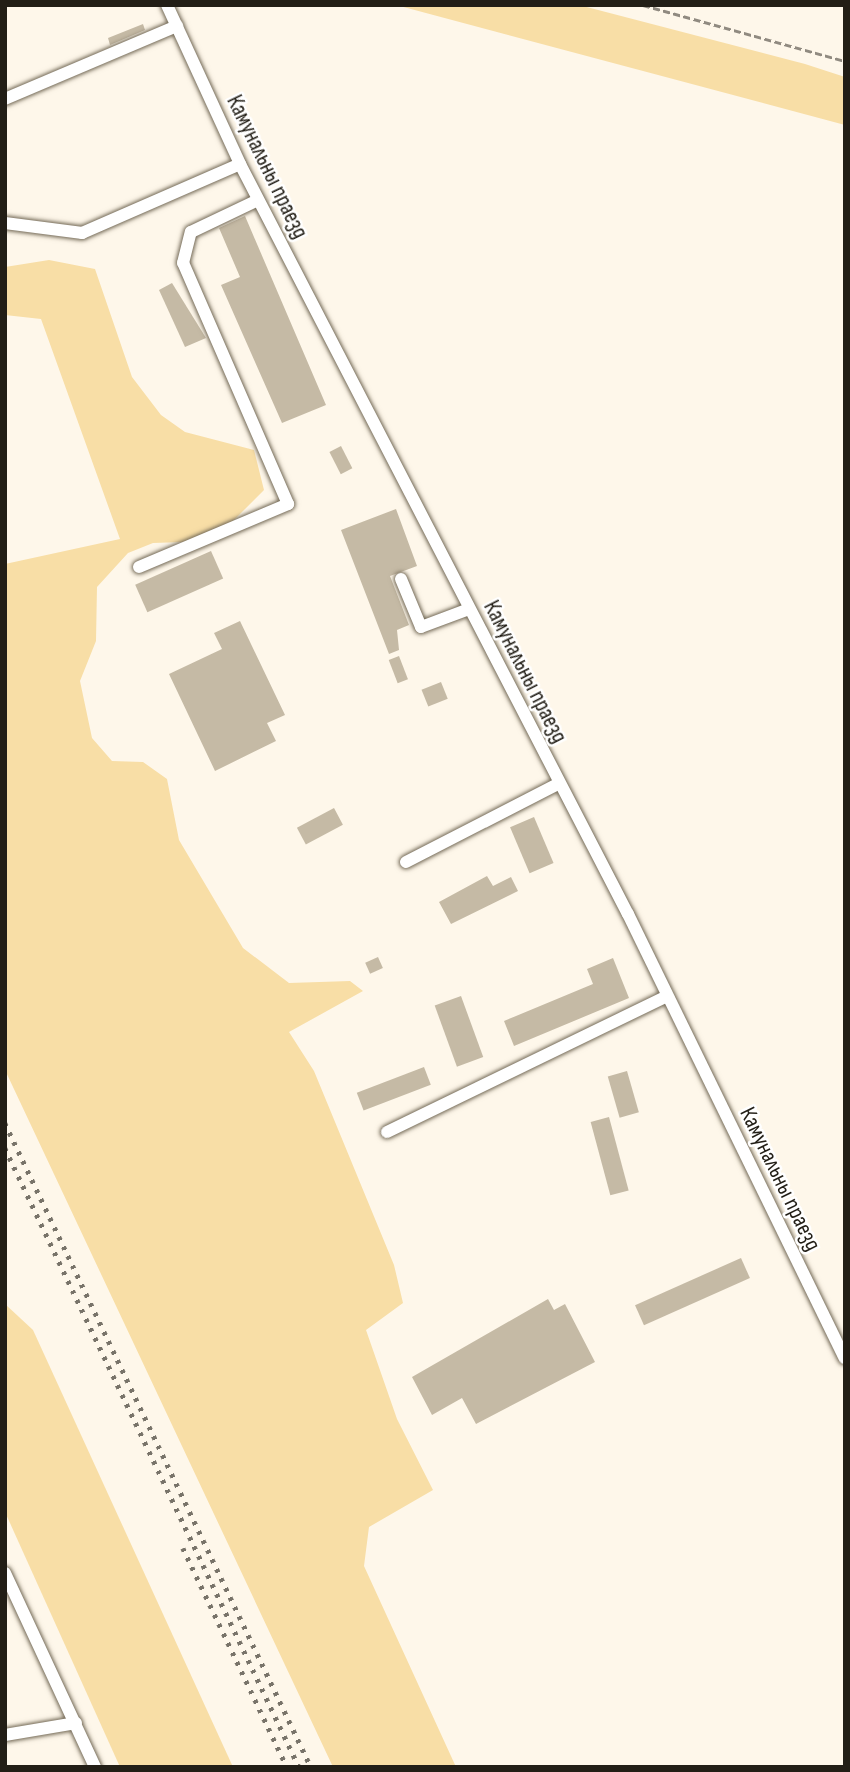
<!DOCTYPE html>
<meta charset="utf-8">
<style>
body{margin:0}
#map{position:relative;width:850px;height:1772px;overflow:hidden;background:#fef7ea;font-family:"Sofia Sans Condensed",sans-serif}
div>[style]{position:absolute}
.green>*{inset:0;background:#f8dea6}
.building>*{inset:0;background:#c5baa5;transform-origin:0 0}
.path>*{height:2.5px;margin-top:-1.25px;transform-origin:0;background:repeating-linear-gradient(90deg,#908a80 0 7px,transparent 0 10.5px)}
.roads{filter:drop-shadow(0 0 2px #746a57) drop-shadow(0 0 2px #746a57)}
.minor>*{height:12px;margin:-6px;padding:0 6px;transform-origin:6px;border-radius:6px;background:#fff}
.rail>*{height:4.5px;margin-top:-2.25px;transform-origin:0;background:repeating-linear-gradient(90deg,#787369 0 3.5px,transparent 0 10.5px)}
span{translate:-50% -50%;white-space:nowrap;text-align:center;line-height:1.15;-webkit-text-stroke:5px #fff;paint-order:stroke}
.street-label{font-size:23px;color:#221e16}
.frame{position:absolute;inset:0;border:7px solid #221e16;pointer-events:none}
</style>
<div id="map">
<div class="green">
<i style="clip-path:polygon(396px 5px,579px 5px,805px 64px,845px 77px,845px 125px)"></i>
<i style="clip-path:polygon(49px 260px,95px 269px,132px 377px,161px 415px,185px 432px,254px 450px,264px 490px,213px 541px,153px 543px,128px 553px,97px 587px,96px 641px,80px 681px,92px 738px,112px 761px,143px 762px,167px 779px,179px 840px,243px 948px,289px 983px,350px 981px,363px 991px,289px 1032px,314px 1071px,394px 1265px,403px 1303px,366px 1330px,397px 1419px,433px 1490px,369px 1527px,364px 1566px,456px 1767px,333px 1767px,5px 1070px,5px 564px,120px 539px,41px 319px,5px 315px,5px 267px)"></i>
<i style="clip-path:polygon(5px 1304px,33px 1330px,233px 1767px,120px 1767px,5px 1512px)"></i>
</div>
<div class="building">
<i style="clip-path:polygon(143px 24px,145px 30px,110px 45px,108px 38px)"></i>
<i style="clip-path:polygon(245px 216px,326px 405px,282px 423px,221px 285px,240px 277px,219px 228px)"></i>
<i style="clip-path:polygon(172px 283px,206px 338px,185px 347px,159px 290px)"></i>
<i style="left:341px;top:446px;width:25px;height:13px;rotate:63deg"></i>
<i style="clip-path:polygon(396px 509px,417px 566px,390px 576px,409px 625px,397px 630px,399px 650px,389px 654px,341px 530px)"></i>
<i style="left:211px;top:551px;width:30px;height:83px;rotate:66deg"></i>
<i style="clip-path:polygon(240px 621px,285px 715px,267px 723px,276px 741px,215px 771px,169px 674px,222px 649px,214px 633px)"></i>
<i style="left:399px;top:656px;width:25px;height:11px;rotate:69deg"></i>
<i style="left:441px;top:682px;width:18px;height:21px;rotate:68deg"></i>
<i style="left:334px;top:808px;width:19px;height:42px;rotate:62deg"></i>
<i style="left:534px;top:817px;width:50px;height:26px;rotate:67deg"></i>
<i style="clip-path:polygon(487px 876px,493px 886px,511px 877px,518px 891px,451px 924px,439px 902px)"></i>
<i style="left:378px;top:957px;width:12px;height:14px;rotate:66deg"></i>
<i style="clip-path:polygon(613px 958px,629px 998px,514px 1046px,504px 1021px,593px 984px,587px 969px)"></i>
<i style="left:461px;top:996px;width:65px;height:28px;rotate:70deg"></i>
<i style="left:424px;top:1067px;width:19px;height:72px;rotate:69deg"></i>
<i style="left:627px;top:1071px;width:43px;height:20px;rotate:74deg"></i>
<i style="left:609px;top:1117px;width:76px;height:19px;rotate:75deg"></i>
<i style="left:741px;top:1258px;width:22px;height:116px;rotate:66deg"></i>
<i style="clip-path:polygon(548px 1299px,554px 1310px,565px 1304px,595px 1362px,476px 1424px,462px 1398px,432px 1415px,412px 1377px)"></i>
</div>
<div class="path">
<i style="left:643px;top:5px;width:210px;rotate:15.5deg"></i>
</div>
<div class="roads">
<div class="minor">
<i style="left:167px;top:5px;width:175px;rotate:65.3deg"></i>
<i style="left:240px;top:164px;width:844px;rotate:62.65deg"></i>
<i style="left:628px;top:914px;width:494px;rotate:64deg"></i>
<i style="left:5px;top:99px;width:187px;rotate:-23deg"></i>
<i style="left:5px;top:223px;width:78px;rotate:7.4deg"></i>
<i style="left:82px;top:233px;width:172px;rotate:-23.6deg"></i>
<i style="left:139px;top:567px;width:162px;rotate:-22.9deg"></i>
<i style="left:288px;top:504px;width:263px;rotate:-113.5deg"></i>
<i style="left:183px;top:263px;width:32px;rotate:-76deg"></i>
<i style="left:191px;top:232px;width:74px;rotate:-25.5deg"></i>
<i style="left:401px;top:579px;width:52px;rotate:67.4deg"></i>
<i style="left:421px;top:627px;width:51px;rotate:-20.6deg"></i>
<i style="left:406px;top:862px;width:171px;rotate:-27.2deg"></i>
<i style="left:387px;top:1132px;width:311px;rotate:-25.9deg"></i>
<i style="left:5px;top:1573px;width:214px;rotate:65.1deg"></i>
<i style="left:5px;top:1735px;width:72px;rotate:-9.6deg"></i>
</div>
</div>
<div class="rail">
<i style="left:5px;top:1123px;width:713px;rotate:64.59deg"></i>
<i style="left:5px;top:1148px;width:685px;rotate:64.59deg"></i>
<i style="left:183px;top:1548px;width:242px;rotate:64.6deg"></i>
</div>
<div class="street-label">
<span style="left:267px;top:167px;rotate:64deg">Камунальны праезд</span>
<span style="left:525px;top:672px;rotate:63deg">Камунальны праезд</span>
<span style="left:780px;top:1179px;rotate:64deg">Камунальны праезд</span>
</div>
<div class="frame"></div>
</div>
